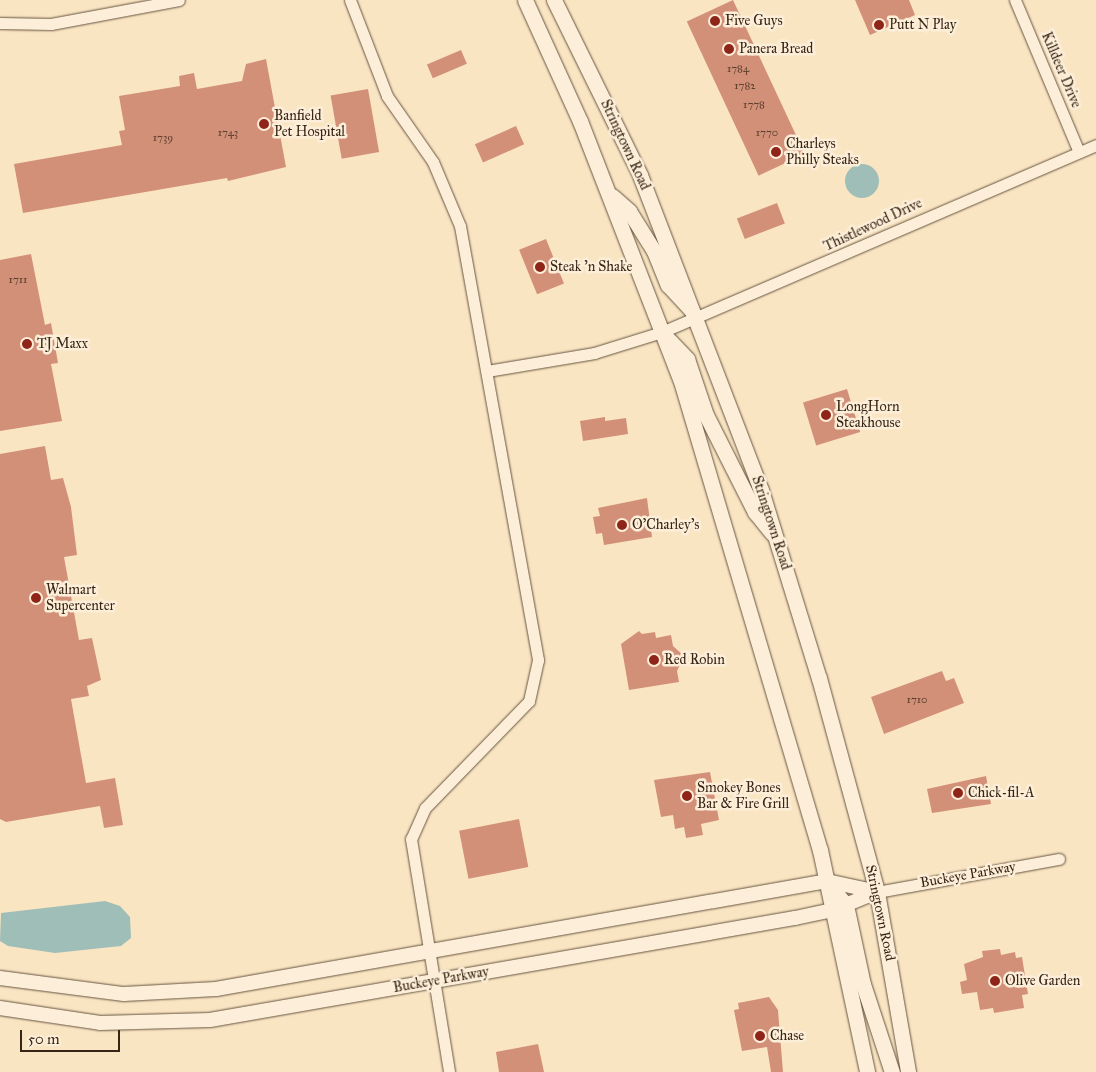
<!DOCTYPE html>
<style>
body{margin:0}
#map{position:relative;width:1096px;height:1072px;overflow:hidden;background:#fae5c3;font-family:"IM FELL Great Primer",serif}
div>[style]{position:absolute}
.water>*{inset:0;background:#9fbeb8}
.round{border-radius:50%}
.building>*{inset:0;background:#d39079;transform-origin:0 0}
.roads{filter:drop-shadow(0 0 1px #675540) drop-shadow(0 0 1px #675540)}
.minor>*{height:11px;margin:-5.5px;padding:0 5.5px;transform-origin:5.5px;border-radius:5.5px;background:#fceed8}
.tertiary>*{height:14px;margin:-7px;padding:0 7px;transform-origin:7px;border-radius:7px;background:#fceed8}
.secondary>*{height:15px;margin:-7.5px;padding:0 7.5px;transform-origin:7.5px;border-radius:7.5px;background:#fceed8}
.dots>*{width:14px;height:14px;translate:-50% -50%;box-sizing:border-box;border:2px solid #fceed8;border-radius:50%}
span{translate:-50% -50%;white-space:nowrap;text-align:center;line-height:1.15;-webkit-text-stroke:5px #fceed8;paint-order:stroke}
.number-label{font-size:11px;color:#5d402d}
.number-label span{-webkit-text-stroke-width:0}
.poi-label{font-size:14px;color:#362514}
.left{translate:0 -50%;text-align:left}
.street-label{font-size:14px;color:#362514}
.scale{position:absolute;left:20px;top:1030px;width:100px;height:22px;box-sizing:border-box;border:2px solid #362514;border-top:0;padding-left:6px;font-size:15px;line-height:18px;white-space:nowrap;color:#362514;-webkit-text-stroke:4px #fceed8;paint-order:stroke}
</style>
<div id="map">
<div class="water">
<i class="round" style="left:845px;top:164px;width:34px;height:34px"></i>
<i style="clip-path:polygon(105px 901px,120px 906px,130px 917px,131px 938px,121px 946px,55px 953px,8px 946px,0 941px,1px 913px)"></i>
</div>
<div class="building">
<i style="left:733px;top:0;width:170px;height:51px;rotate:65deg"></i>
<i style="clip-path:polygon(855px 0,909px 0,915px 15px,870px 35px)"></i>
<i style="left:461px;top:50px;width:15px;height:37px;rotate:67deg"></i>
<i style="clip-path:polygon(266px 59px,286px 167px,228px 181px,227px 178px,23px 213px,14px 164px,122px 145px,119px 131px,125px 130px,119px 96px,180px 86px,179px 76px,194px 73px,197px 89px,242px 81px,246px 64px)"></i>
<i style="left:368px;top:89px;width:64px;height:38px;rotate:80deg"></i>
<i style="left:516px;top:126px;width:20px;height:45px;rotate:66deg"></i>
<i style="left:777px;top:203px;width:22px;height:43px;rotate:69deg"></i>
<i style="left:546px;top:239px;width:48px;height:29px;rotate:68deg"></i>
<i style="clip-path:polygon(31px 254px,45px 325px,51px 323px,58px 363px,51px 364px,62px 421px,0 431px,0 260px)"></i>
<i style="left:847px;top:389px;width:45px;height:46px;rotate:73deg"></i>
<i style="clip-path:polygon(605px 417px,605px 421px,626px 418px,628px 434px,583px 441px,580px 421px)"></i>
<i style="clip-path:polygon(45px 446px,51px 480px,63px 478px,71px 507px,77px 555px,64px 557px,79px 640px,92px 638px,101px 680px,87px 686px,89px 696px,71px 699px,86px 783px,115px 778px,123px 825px,104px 828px,100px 806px,6px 822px,0 819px,0 454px)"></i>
<i style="clip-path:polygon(647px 498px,652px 537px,604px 545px,602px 533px,596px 534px,593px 517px,600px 516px,598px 508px)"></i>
<i style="clip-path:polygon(639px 631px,642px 634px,655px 632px,656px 638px,671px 635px,673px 646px,684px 656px,677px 671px,679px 682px,629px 690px,621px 644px)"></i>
<i style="clip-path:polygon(942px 671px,946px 681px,954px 678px,964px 703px,884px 734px,871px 697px)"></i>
<i style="clip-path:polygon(710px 772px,719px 820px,701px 824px,703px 835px,686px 838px,684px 827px,675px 829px,673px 815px,661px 817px,654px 780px)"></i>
<i style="clip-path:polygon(986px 776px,991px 804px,932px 813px,927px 789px)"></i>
<i style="left:519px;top:819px;width:49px;height:61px;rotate:79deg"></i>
<i style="clip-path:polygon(1000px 949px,1001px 955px,1015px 952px,1016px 958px,1022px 957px,1028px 994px,1022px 995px,1024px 1008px,994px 1013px,993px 1008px,980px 1010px,977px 992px,962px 994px,960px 982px,967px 980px,964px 964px,983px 957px,982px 951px)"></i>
<i style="clip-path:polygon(769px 997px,778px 1010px,783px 1072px,771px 1072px,767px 1047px,742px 1051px,734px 1010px,739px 1009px,738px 1003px)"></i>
<i style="clip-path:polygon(538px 1044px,544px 1072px,499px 1072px,496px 1052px)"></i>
</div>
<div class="roads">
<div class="minor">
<i style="left:350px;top:0;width:103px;rotate:68.9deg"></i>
<i style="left:387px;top:96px;width:80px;rotate:55.1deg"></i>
<i style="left:433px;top:162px;width:69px;rotate:67.1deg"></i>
<i style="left:460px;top:226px;width:441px;rotate:79.8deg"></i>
<i style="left:538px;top:660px;width:42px;rotate:102.4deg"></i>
<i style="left:529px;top:701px;width:149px;rotate:134.2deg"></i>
<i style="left:425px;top:808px;width:34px;rotate:114deg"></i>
<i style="left:411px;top:839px;width:236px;rotate:80.7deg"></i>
<i style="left:1015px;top:0;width:165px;rotate:67.2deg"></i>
<i style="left:0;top:23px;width:51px;rotate:1.1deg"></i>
<i style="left:51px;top:24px;width:130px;rotate:-10.6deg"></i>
<i style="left:487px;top:371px;width:109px;rotate:-9.5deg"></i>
<i style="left:594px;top:353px;width:71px;rotate:-17.2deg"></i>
<i style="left:662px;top:332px;width:473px;rotate:-23.3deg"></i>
<i style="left:877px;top:892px;width:185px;rotate:-10.3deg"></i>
</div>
<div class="tertiary">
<i style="left:0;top:978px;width:125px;rotate:7.4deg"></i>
<i style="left:124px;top:994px;width:92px;rotate:-3.1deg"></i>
<i style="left:216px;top:989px;width:620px;rotate:-10.02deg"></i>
<i style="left:827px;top:881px;width:51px;rotate:12.4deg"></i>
<i style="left:0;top:1008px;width:101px;rotate:8.5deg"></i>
<i style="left:100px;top:1023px;width:110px;rotate:-1.6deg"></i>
<i style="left:210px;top:1020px;width:594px;rotate:-9.89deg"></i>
<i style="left:795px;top:918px;width:39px;rotate:-12deg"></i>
<i style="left:833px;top:910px;width:48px;rotate:-22.2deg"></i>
</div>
<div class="secondary">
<i style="left:525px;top:0;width:133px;rotate:65.6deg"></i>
<i style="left:580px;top:121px;width:279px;rotate:68.8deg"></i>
<i style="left:681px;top:381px;width:489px;rotate:73.5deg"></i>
<i style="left:820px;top:850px;width:227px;rotate:78deg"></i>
<i style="left:554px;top:0;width:195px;rotate:63.8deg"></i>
<i style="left:640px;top:175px;width:337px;rotate:69deg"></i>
<i style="left:761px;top:490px;width:197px;rotate:72.9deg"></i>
<i style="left:819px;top:678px;width:222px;rotate:74.8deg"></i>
<i style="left:877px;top:892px;width:183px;rotate:80.2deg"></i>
<i style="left:612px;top:196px;width:23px;rotate:41deg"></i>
<i style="left:629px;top:211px;width:47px;rotate:58deg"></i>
<i style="left:654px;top:251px;width:37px;rotate:68deg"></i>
<i style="left:668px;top:285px;width:35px;rotate:47deg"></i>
<i style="left:668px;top:339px;width:28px;rotate:46deg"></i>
<i style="left:687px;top:359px;width:59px;rotate:71.3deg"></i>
<i style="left:706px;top:415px;width:109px;rotate:63.2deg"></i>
<i style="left:755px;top:512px;width:27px;rotate:51deg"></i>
<i style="left:828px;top:883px;width:28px;rotate:51deg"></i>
<i style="left:846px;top:905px;width:81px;rotate:77.9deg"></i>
<i style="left:863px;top:984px;width:93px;rotate:71.8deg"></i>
</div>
</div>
<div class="dots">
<i style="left:715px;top:21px;background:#8f2418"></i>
<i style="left:879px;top:25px;background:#8f2418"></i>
<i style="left:729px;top:49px;background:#8f2418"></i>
<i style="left:264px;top:124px;background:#8f2418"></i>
<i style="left:776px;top:152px;background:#8f2418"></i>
<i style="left:540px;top:267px;background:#8f2418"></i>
<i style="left:27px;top:344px;background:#8f2418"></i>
<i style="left:826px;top:415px;background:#8f2418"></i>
<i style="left:622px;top:525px;background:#8f2418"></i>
<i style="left:36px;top:598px;background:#8f2418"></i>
<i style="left:654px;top:660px;background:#8f2418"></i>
<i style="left:958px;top:793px;background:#8f2418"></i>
<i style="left:687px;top:796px;background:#8f2418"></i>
<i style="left:995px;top:981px;background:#8f2418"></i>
<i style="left:760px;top:1036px;background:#8f2418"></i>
</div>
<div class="number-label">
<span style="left:738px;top:69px">1784</span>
<span style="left:745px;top:86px">1782</span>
<span style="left:754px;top:105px">1778</span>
<span style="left:228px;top:133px">1743</span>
<span style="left:767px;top:133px">1770</span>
<span style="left:163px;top:138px">1739</span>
<span style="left:18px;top:280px">1711</span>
<span style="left:917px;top:700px">1710</span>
</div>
<div class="poi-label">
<span class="left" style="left:725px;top:21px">Five Guys</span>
<span class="left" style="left:889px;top:25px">Putt N Play</span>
<span class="left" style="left:739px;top:49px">Panera Bread</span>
<span class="left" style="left:274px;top:124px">Banfield<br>Pet Hospital</span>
<span class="left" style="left:786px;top:152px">Charleys<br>Philly Steaks</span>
<span class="left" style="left:550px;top:267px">Steak 'n Shake</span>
<span class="left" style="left:37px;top:344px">TJ Maxx</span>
<span class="left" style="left:836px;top:415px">LongHorn<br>Steakhouse</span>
<span class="left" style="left:632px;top:525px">O'Charley's</span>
<span class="left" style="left:46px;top:598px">Walmart<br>Supercenter</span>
<span class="left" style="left:664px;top:660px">Red Robin</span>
<span class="left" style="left:697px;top:796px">Smokey Bones<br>Bar &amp; Fire Grill</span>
<span class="left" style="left:968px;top:793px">Chick-fil-A</span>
<span class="left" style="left:1005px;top:981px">Olive Garden</span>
<span class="left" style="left:770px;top:1036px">Chase</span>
</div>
<div class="street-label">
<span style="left:1061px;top:70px;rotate:67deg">Killdeer Drive</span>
<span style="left:625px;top:145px;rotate:65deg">Stringtown Road</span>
<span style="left:873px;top:225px;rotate:-25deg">Thistlewood Drive</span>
<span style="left:771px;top:523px;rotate:72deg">Stringtown Road</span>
<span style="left:968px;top:875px;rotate:-10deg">Buckeye Parkway</span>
<span style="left:880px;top:913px;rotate:78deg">Stringtown Road</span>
<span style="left:441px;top:980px;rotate:-10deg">Buckeye Parkway</span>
</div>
<div class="scale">50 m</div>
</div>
